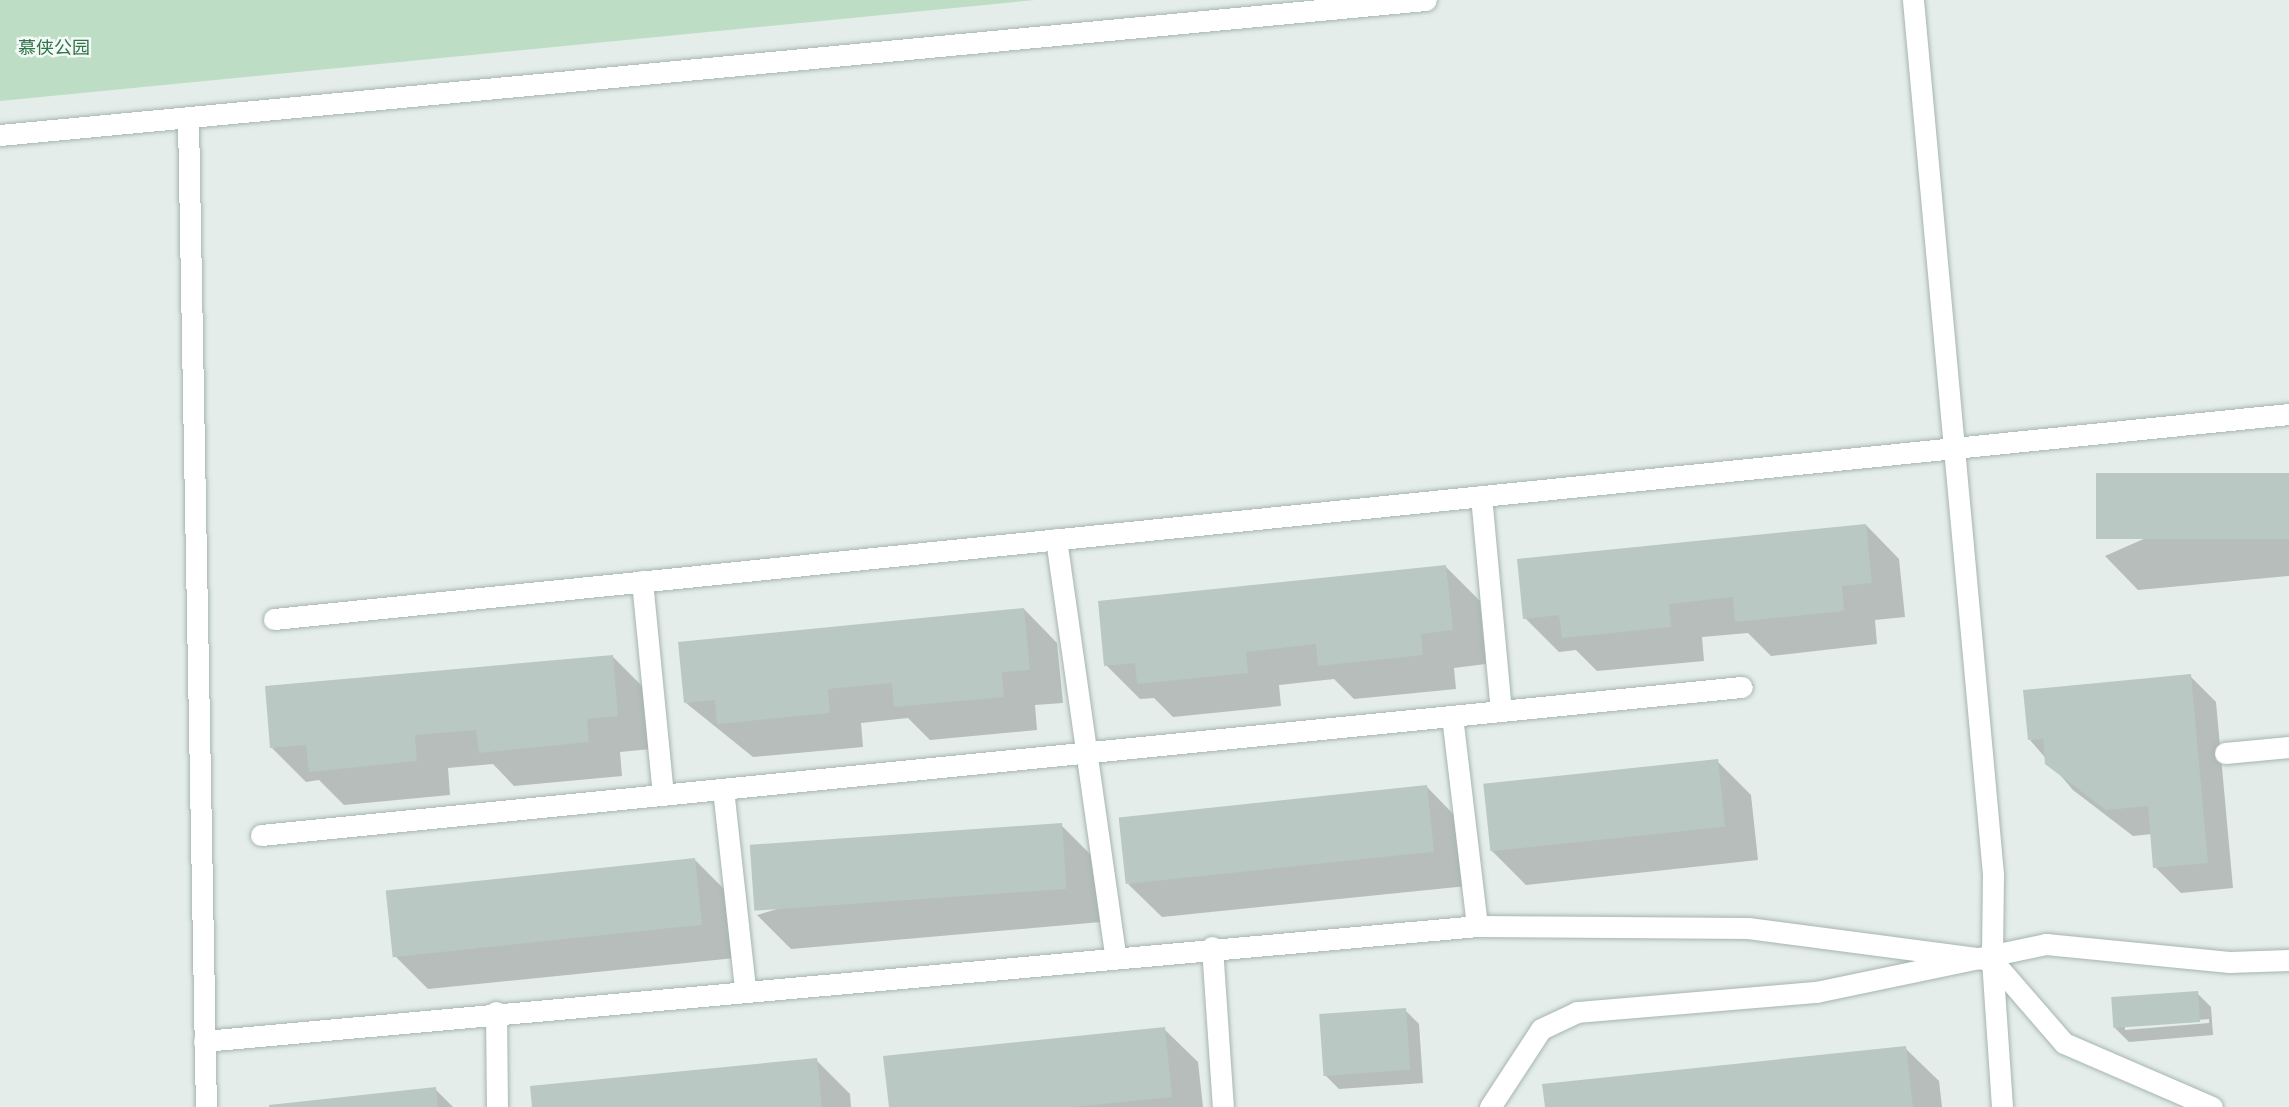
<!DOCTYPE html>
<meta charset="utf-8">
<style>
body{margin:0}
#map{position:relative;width:2289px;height:1107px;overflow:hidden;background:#e4ede9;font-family:Roboto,"Noto Sans SC",sans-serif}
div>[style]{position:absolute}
.green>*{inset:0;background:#bddec5}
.shadow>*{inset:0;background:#0003}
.building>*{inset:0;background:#b9c8c2;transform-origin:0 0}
.roads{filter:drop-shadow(0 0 2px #a6b5b0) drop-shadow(0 0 2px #a6b5b0)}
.lane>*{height:21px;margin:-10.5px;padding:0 10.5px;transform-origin:10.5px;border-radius:10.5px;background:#fff}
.street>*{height:21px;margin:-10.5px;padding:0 10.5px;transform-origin:10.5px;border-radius:10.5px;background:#fff}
span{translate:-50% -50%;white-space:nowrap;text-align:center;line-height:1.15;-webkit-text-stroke:5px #f4f9f7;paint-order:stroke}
.park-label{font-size:18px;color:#2e7548}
</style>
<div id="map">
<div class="green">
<i style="clip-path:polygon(0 0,1035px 0,0 101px)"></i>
</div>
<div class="shadow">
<i style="clip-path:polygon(2289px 475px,2289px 576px,2138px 590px,2105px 556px)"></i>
<i style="clip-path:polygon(1866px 525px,1899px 559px,1905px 617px,1875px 620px,1877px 644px,1771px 656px,1748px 633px,1702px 637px,1704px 661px,1597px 671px,1576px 650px,1559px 652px,1525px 618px)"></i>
<i style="clip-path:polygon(1446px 567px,1480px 601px,1486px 664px,1454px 668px,1456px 689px,1354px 699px,1334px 679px,1279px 685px,1281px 706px,1173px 717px,1154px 698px,1140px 699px,1106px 665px)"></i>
<i style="clip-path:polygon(1024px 609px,1057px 643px,1063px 703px,1035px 705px,1037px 730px,930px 740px,908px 718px,861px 723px,863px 747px,753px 757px,686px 703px)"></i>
<i style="clip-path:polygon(612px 656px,646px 690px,651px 749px,620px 752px,622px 776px,514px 786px,493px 764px,448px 768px,450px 795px,344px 805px,319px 780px,306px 782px,272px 748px)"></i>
<i style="clip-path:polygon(2190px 676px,2216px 702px,2233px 888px,2181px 893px,2155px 867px,2152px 834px,2133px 836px,2073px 790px,2030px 740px)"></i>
<i style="clip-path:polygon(1717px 761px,1751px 795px,1758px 860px,1526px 885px,1492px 851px)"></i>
<i style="clip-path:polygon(1427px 787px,1460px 821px,1467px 886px,1162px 917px,1128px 884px)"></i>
<i style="clip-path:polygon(1061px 825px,1095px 859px,1101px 922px,791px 949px,757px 915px)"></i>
<i style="clip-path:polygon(695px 860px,729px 894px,735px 958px,428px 989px,394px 955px)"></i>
<i style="clip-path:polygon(evenodd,2197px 993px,2211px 1007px,2213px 1035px,2129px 1042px,2115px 1028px,2197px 993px,2209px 1019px,2209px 1023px,2125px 1030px,2125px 1026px,2209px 1019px)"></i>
<i style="clip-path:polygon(1405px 1010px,1419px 1024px,1423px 1083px,1339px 1089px,1325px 1075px)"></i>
<i style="clip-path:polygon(1164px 1029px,1198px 1062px,1203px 1107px,891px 1107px)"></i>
<i style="clip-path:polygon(1905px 1048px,1939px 1081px,1942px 1107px,1547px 1107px)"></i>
<i style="clip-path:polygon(816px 1060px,850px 1094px,851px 1107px,534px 1107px)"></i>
<i style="clip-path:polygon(435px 1089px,453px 1107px,269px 1107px)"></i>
</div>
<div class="building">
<i style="left:2289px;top:473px;width:66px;height:193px;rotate:90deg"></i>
<i style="clip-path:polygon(1866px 524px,1872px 583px,1842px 586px,1844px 611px,1735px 622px,1733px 597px,1669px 604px,1671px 627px,1562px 638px,1559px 615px,1523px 619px,1517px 559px)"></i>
<i style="clip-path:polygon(1446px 565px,1453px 630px,1421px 634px,1423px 655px,1318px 666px,1316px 644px,1246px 652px,1248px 673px,1137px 684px,1135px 663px,1104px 666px,1098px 601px)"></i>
<i style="clip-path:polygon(1024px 608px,1030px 670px,1002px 672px,1004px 697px,894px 707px,892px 683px,828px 689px,830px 713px,717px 724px,715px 700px,684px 703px,678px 642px)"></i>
<i style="clip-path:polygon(613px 655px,618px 716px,587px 719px,589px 742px,479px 753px,476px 730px,415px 735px,417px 761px,309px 772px,306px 745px,270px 748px,265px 686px)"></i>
<i style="clip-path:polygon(2191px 674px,2208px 863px,2153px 868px,2148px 806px,2106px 810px,2045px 764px,2043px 739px,2028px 740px,2023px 690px)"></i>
<i style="left:1718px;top:759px;width:68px;height:236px;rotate:84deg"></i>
<i style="left:1427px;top:785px;width:67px;height:310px;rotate:84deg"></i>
<i style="left:1062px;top:823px;width:66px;height:313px;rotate:86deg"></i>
<i style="left:695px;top:858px;width:67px;height:311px;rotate:84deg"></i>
<i style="left:2198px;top:991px;width:31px;height:87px;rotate:86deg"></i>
<i style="left:1406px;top:1008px;width:62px;height:87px;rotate:86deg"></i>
<i style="clip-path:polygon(1165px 1027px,1172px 1097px,1074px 1107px,889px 1107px,883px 1056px)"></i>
<i style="clip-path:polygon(1906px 1046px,1913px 1107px,1545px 1107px,1542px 1084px)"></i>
<i style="clip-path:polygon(817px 1058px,822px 1107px,532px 1107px,530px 1086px)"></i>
<i style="clip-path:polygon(436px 1087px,438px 1107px,269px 1107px,269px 1105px)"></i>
</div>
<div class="roads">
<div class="lane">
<i style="left:1913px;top:0;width:878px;rotate:84.77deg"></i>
<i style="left:1993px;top:874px;width:86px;rotate:90.7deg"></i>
<i style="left:1992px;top:960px;width:110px;rotate:49.1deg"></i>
<i style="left:2064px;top:1043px;width:161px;rotate:23.4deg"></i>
<i style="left:1481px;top:496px;width:216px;rotate:84.7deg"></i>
<i style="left:1056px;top:539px;width:419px;rotate:81.9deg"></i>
<i style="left:642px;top:581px;width:215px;rotate:84.4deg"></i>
<i style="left:274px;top:619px;width:2025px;rotate:-5.81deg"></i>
<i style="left:1452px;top:716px;width:211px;rotate:83.2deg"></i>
<i style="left:2225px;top:753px;width:64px;rotate:-5.4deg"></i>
<i style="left:723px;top:789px;width:201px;rotate:83.7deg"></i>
<i style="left:261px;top:835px;width:1488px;rotate:-5.71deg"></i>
<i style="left:1212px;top:947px;width:160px;rotate:86.1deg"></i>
<i style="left:1992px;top:960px;width:147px;rotate:86.1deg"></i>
<i style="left:496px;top:1012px;width:95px;rotate:89.4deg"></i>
<i style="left:204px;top:1041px;width:1278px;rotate:-5.16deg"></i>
<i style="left:1477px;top:926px;width:271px;rotate:0.4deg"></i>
<i style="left:1748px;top:928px;width:246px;rotate:7.5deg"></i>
<i style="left:1490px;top:1107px;width:93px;rotate:-56.8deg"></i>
<i style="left:1541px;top:1029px;width:40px;rotate:-25deg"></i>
<i style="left:1577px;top:1012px;width:240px;rotate:-4.8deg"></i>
<i style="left:1816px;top:992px;width:235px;rotate:-11.8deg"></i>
<i style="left:2046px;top:944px;width:184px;rotate:5.6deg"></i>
<i style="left:2229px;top:962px;width:60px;rotate:-1.9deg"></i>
</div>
<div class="street">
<i style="left:188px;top:119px;width:988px;rotate:88.96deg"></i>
<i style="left:0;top:135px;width:1432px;rotate:-5.41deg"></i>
</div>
</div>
<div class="park-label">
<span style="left:54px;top:48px">慕侠公园</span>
</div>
</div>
